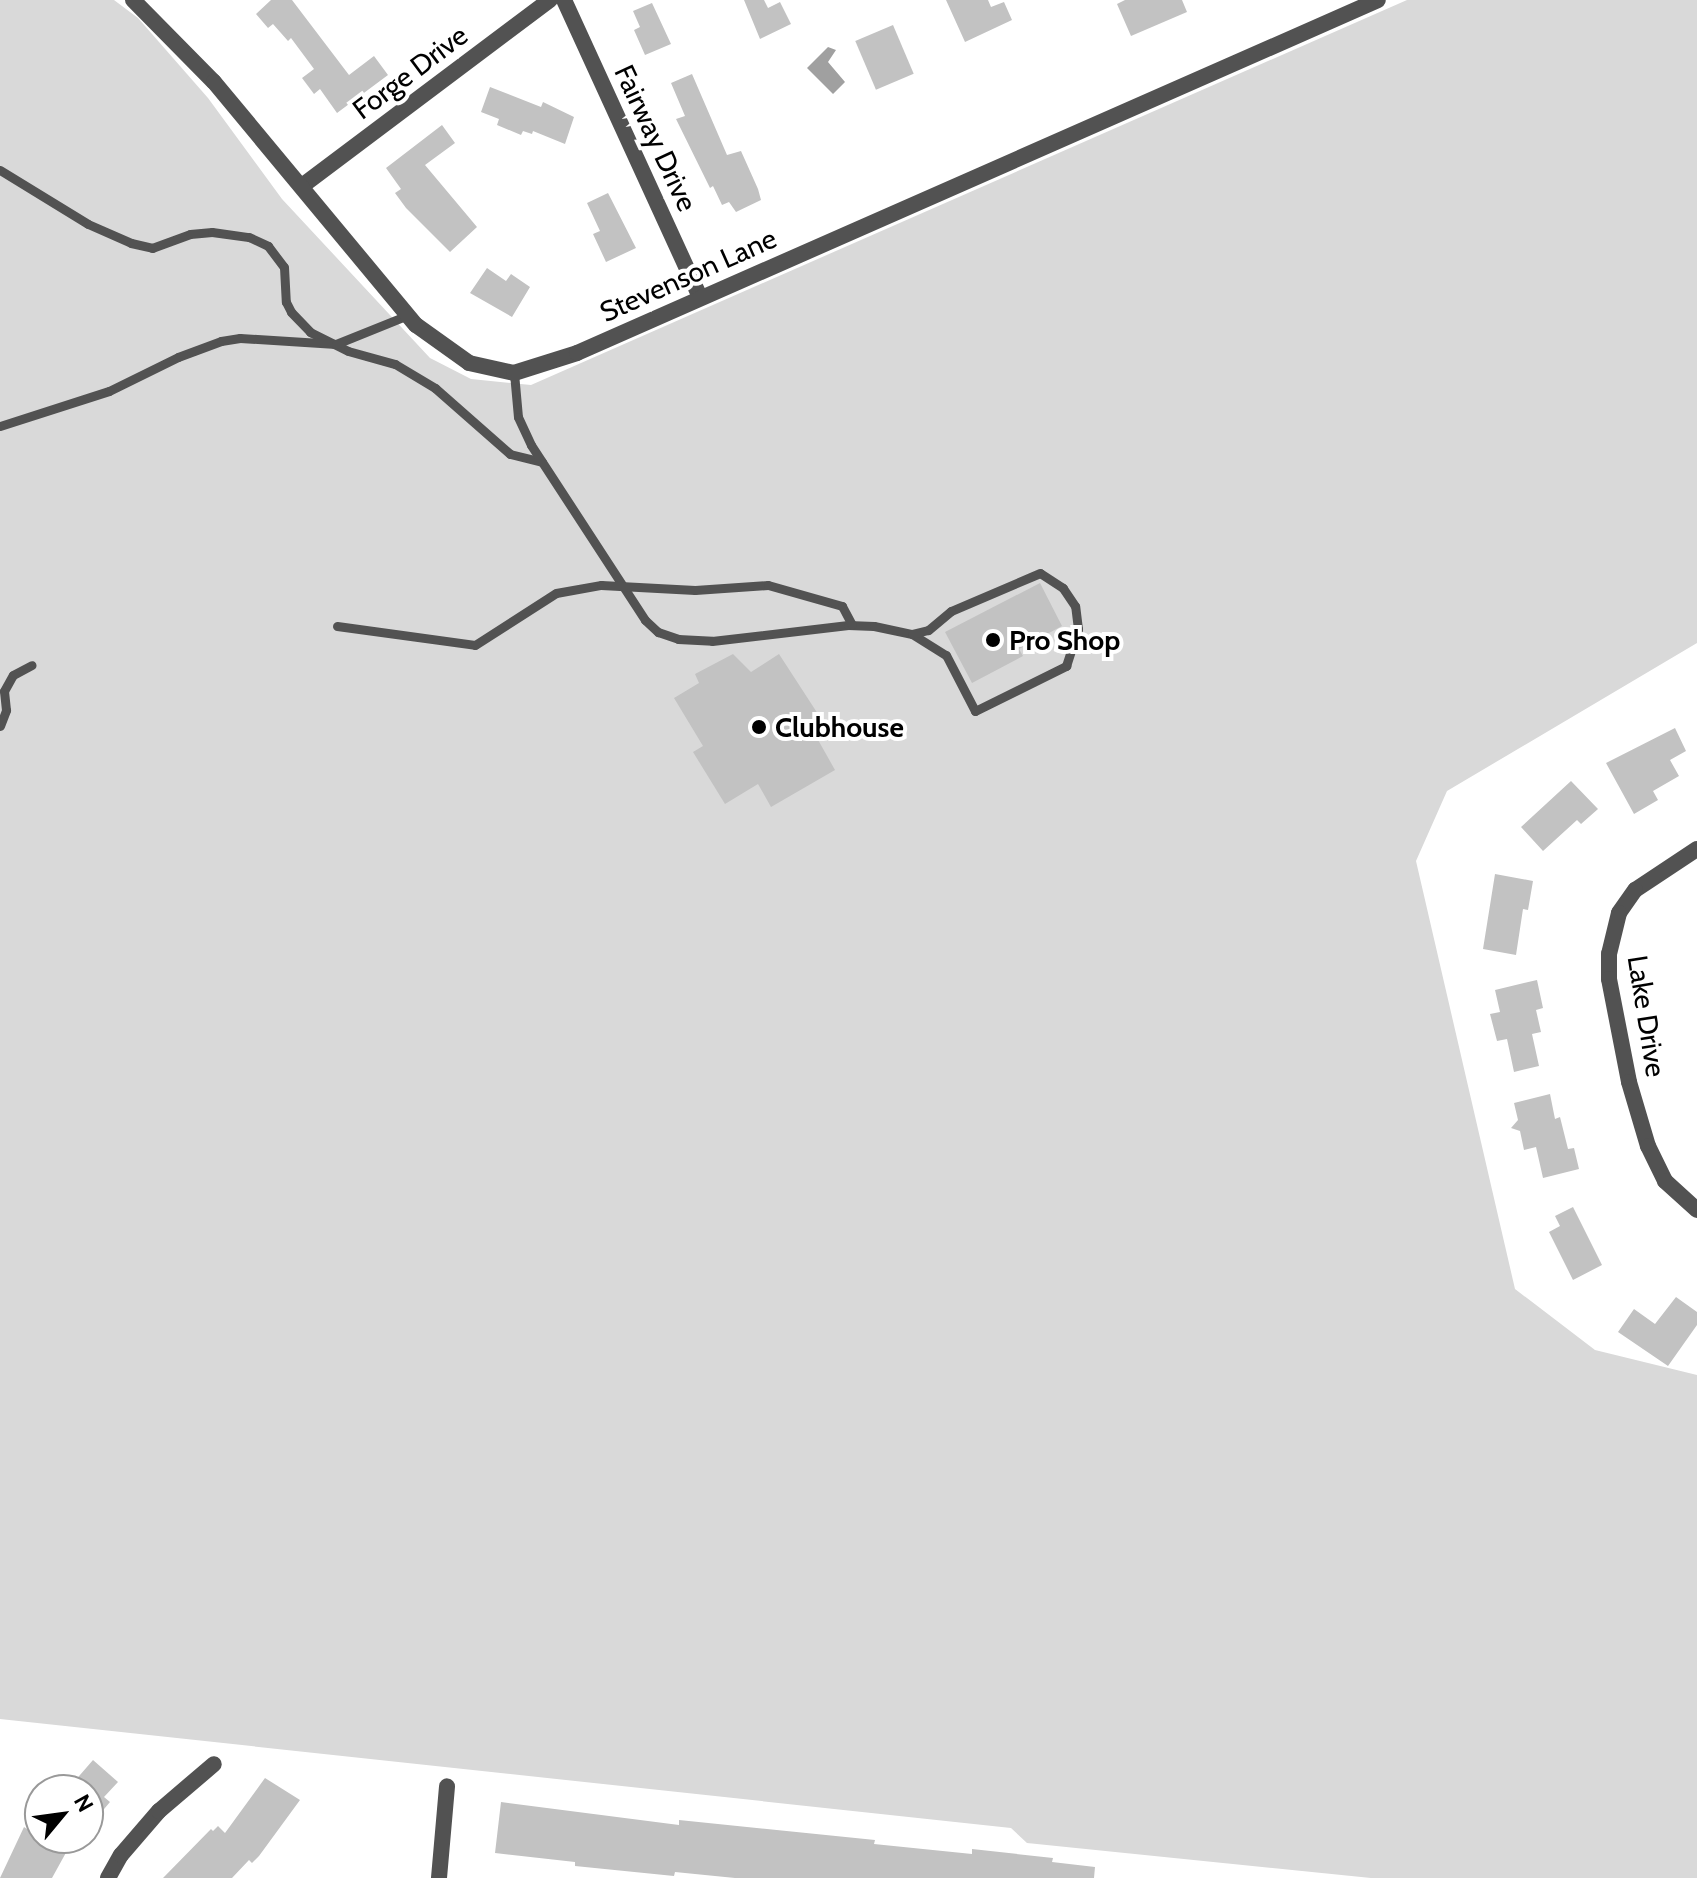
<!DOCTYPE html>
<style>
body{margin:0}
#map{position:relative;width:1697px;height:1878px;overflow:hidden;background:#fff;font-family:Cabin,sans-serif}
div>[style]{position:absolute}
.green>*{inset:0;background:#d9d9d9}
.water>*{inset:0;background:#a0a0a0}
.building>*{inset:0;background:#c2c2c2;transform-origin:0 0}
.service>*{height:9px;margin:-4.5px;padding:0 4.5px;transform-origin:4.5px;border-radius:4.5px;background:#525252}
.minor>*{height:16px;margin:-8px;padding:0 8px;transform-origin:8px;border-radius:8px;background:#525252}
.tertiary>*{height:16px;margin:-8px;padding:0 8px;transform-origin:8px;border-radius:8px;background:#525252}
.dots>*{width:22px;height:22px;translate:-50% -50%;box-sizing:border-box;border:4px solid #fff;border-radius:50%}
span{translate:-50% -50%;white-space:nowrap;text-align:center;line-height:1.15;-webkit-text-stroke:8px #fff;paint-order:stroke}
.street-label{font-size:28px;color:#000}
.poi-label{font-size:28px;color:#000;font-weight:700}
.left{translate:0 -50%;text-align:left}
.north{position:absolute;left:24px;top:1774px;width:80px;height:80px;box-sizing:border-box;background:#fff;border:2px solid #999;border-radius:50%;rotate:61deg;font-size:22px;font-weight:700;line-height:32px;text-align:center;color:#000}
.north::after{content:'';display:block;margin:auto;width:28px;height:36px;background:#000;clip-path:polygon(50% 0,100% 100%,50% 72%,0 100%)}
</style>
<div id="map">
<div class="green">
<i style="clip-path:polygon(0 0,114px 0,138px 18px,208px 98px,282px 199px,430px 358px,471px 379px,531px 385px,1407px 0,1697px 0,1697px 643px,1447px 791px,1416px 861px,1515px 1289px,1595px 1350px,1697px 1375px,1697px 1878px,1371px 1878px,1027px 1843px,1011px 1828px,0 1719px)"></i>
</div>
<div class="water">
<i style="clip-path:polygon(828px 47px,836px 50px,828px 62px,845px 82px,833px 94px,807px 68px)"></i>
</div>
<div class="building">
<i style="clip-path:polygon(271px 0,292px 0,349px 75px,374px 56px,388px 75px,337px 113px,320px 89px,314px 94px,302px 78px,314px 69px,291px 38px,288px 41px,273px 24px,268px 28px,256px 14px)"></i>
<i style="clip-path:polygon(744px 0,764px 0,768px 8px,780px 2px,791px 24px,760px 39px)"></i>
<i style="clip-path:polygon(946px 0,988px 0,991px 7px,1004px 2px,1012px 20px,965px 42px)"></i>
<i style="clip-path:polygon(1125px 0,1182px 0,1187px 12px,1131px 36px,1117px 4px)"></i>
<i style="clip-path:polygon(652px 3px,671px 44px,645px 55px,634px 30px,640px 27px,633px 11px)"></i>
<i style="left:893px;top:25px;width:53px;height:41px;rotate:67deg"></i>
<i style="clip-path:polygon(692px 74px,727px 155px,741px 151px,758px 189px,761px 200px,736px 212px,729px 202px,722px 205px,713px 186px,710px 188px,676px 119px,685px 116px,671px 83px)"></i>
<i style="clip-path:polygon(490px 87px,541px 107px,543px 102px,574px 117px,565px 144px,533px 131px,532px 134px,523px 131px,521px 135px,497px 125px,499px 119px,481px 112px)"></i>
<i style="clip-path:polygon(442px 125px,455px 143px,425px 165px,477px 227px,450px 252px,406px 208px,395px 193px,401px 189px,386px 168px)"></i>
<i style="clip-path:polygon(608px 193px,636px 248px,606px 262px,593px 234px,600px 231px,587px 203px)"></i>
<i style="clip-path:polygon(487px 268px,506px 281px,511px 274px,530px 287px,512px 317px,470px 293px)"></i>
<i style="clip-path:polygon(1040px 583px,1062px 626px,1019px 649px,1023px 656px,972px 683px,945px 632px)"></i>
<i style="clip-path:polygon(733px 654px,751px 672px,779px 654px,829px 731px,817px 738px,835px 770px,771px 807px,758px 784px,725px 804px,693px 752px,703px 746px,674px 698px,699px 683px,695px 674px)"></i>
<i style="clip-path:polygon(1675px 728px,1686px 751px,1670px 760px,1679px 776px,1653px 791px,1658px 800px,1634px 814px,1606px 763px)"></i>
<i style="clip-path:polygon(1571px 781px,1598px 809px,1581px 824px,1577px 820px,1543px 851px,1521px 827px)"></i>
<i style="clip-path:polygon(1495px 874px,1533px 881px,1528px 910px,1523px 909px,1516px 955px,1483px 949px)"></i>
<i style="clip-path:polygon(1537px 980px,1543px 1008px,1536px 1010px,1541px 1032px,1532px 1034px,1539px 1066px,1514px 1072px,1507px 1039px,1497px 1041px,1490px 1014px,1500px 1012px,1495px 990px)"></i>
<i style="clip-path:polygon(1550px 1094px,1555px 1119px,1560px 1117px,1568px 1149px,1574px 1148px,1579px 1169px,1543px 1178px,1536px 1147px,1524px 1150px,1520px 1131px,1511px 1128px,1518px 1120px,1514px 1103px)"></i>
<i style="clip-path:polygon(1573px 1207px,1602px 1265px,1573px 1280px,1549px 1232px,1560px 1226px,1555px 1216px)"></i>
<i style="clip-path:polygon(1676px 1297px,1697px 1312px,1697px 1325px,1668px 1366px,1618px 1332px,1634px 1309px,1655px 1324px)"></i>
<i style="clip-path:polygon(93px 1760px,118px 1782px,104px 1797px,110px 1802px,99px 1815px,93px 1810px,88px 1816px,88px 1790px,67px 1790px)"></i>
<i style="clip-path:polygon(265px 1778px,300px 1800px,259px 1856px,252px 1863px,249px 1860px,232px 1878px,163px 1878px,211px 1829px,213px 1831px,218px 1826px,225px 1833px)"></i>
<i style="clip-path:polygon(501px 1802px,679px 1825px,679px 1820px,875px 1840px,874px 1844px,972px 1854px,972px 1849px,1053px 1858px,1052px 1862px,1095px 1867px,1094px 1878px,735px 1878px,675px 1872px,674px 1876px,575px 1866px,575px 1862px,495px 1853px)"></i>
<i style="clip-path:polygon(24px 1827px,40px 1838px,60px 1838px,57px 1843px,68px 1849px,52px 1878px,0 1878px)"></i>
</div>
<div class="service">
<i style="left:0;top:170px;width:103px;rotate:31.5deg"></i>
<i style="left:88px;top:224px;width:47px;rotate:23.8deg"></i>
<i style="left:131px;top:243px;width:22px;rotate:13deg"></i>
<i style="left:152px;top:248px;width:40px;rotate:-20.2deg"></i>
<i style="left:190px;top:234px;width:22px;rotate:-5deg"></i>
<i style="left:212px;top:232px;width:37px;rotate:8deg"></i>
<i style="left:249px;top:237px;width:21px;rotate:25deg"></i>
<i style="left:268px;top:246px;width:26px;rotate:53deg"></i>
<i style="left:284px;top:267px;width:35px;rotate:87deg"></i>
<i style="left:286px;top:302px;width:11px;rotate:63deg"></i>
<i style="left:291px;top:312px;width:28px;rotate:46deg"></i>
<i style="left:310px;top:332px;width:42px;rotate:26.6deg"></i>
<i style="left:348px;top:351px;width:49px;rotate:15.5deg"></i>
<i style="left:395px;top:364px;width:47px;rotate:31deg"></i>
<i style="left:435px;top:388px;width:100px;rotate:41.3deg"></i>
<i style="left:510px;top:454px;width:33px;rotate:14deg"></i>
<i style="left:514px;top:373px;width:44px;rotate:84.8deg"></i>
<i style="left:518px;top:417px;width:31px;rotate:65deg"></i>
<i style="left:531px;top:445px;width:209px;rotate:56.9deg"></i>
<i style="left:645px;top:620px;width:18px;rotate:43deg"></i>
<i style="left:658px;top:632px;width:21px;rotate:19deg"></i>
<i style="left:678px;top:639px;width:34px;rotate:3deg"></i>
<i style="left:712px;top:641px;width:137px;rotate:-6.7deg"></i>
<i style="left:848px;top:625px;width:26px;rotate:2deg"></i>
<i style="left:874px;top:626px;width:39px;rotate:12deg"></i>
<i style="left:912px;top:634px;width:40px;rotate:32deg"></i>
<i style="left:946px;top:655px;width:63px;rotate:62.6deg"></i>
<i style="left:975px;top:711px;width:102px;rotate:-26.3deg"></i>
<i style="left:1066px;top:666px;width:39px;rotate:-72deg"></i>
<i style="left:1078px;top:629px;width:23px;rotate:-97deg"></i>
<i style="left:1075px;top:606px;width:22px;rotate:-124deg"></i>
<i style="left:1063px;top:588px;width:27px;rotate:-147deg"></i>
<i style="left:1040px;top:573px;width:97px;rotate:156.9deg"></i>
<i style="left:951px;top:611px;width:30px;rotate:140deg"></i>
<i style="left:928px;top:630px;width:16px;rotate:166deg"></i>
<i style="left:0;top:426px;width:114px;rotate:-17.8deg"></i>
<i style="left:109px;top:391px;width:77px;rotate:-26.2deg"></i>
<i style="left:178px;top:357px;width:46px;rotate:-20.4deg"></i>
<i style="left:221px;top:341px;width:19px;rotate:-9deg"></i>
<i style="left:240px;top:338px;width:96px;rotate:3.6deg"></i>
<i style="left:336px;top:344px;width:78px;rotate:-21.9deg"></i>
<i style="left:337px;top:626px;width:139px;rotate:7.8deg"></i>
<i style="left:475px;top:645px;width:96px;rotate:-32.7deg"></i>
<i style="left:556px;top:593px;width:46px;rotate:-10.1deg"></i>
<i style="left:601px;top:585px;width:94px;rotate:3deg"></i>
<i style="left:695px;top:590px;width:73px;rotate:-3.9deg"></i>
<i style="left:768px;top:585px;width:77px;rotate:15.8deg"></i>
<i style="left:842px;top:606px;width:21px;rotate:62deg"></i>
<i style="left:0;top:726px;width:17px;rotate:-69deg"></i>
<i style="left:6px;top:710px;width:19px;rotate:-96deg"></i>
<i style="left:4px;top:691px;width:18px;rotate:-61deg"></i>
<i style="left:13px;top:675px;width:21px;rotate:-28deg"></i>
</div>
<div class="minor">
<i style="left:564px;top:0;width:327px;rotate:65.4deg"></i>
<i style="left:302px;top:186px;width:310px;rotate:-36.9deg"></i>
<i style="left:1697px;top:849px;width:74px;rotate:146.5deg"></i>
<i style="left:1635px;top:890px;width:28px;rotate:125deg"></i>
<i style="left:1619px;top:913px;width:42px;rotate:103.7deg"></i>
<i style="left:1609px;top:954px;width:25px;rotate:90deg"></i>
<i style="left:1609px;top:979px;width:105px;rotate:79deg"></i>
<i style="left:1629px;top:1082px;width:67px;rotate:73.5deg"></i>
<i style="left:1648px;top:1146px;width:39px;rotate:64deg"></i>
<i style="left:1665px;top:1181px;width:43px;rotate:42.2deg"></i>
<i style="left:108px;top:1878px;width:26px;rotate:-61deg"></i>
<i style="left:121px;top:1855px;width:58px;rotate:-49.2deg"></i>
<i style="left:159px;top:1811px;width:72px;rotate:-40.5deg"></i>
<i style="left:439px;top:1878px;width:92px;rotate:-85deg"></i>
</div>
<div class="tertiary">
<i style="left:133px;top:0;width:115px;rotate:45.4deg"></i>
<i style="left:214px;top:82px;width:316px;rotate:50.3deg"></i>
<i style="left:416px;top:325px;width:65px;rotate:35.6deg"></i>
<i style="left:469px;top:363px;width:46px;rotate:12.5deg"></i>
<i style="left:514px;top:373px;width:66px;rotate:-17.6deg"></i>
<i style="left:577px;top:353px;width:875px;rotate:-23.78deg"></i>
</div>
<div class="dots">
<i style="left:993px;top:640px;background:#000"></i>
<i style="left:759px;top:727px;background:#000"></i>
</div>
<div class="street-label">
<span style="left:410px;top:72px;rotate:-37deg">Forge Drive</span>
<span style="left:656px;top:138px;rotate:65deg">Fairway Drive</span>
<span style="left:688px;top:275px;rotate:-24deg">Stevenson Lane</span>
<span style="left:1647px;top:1016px;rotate:81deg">Lake Drive</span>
</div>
<div class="poi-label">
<span class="left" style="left:1009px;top:640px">Pro Shop</span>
<span class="left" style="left:775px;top:727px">Clubhouse</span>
</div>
<div class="north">N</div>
</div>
